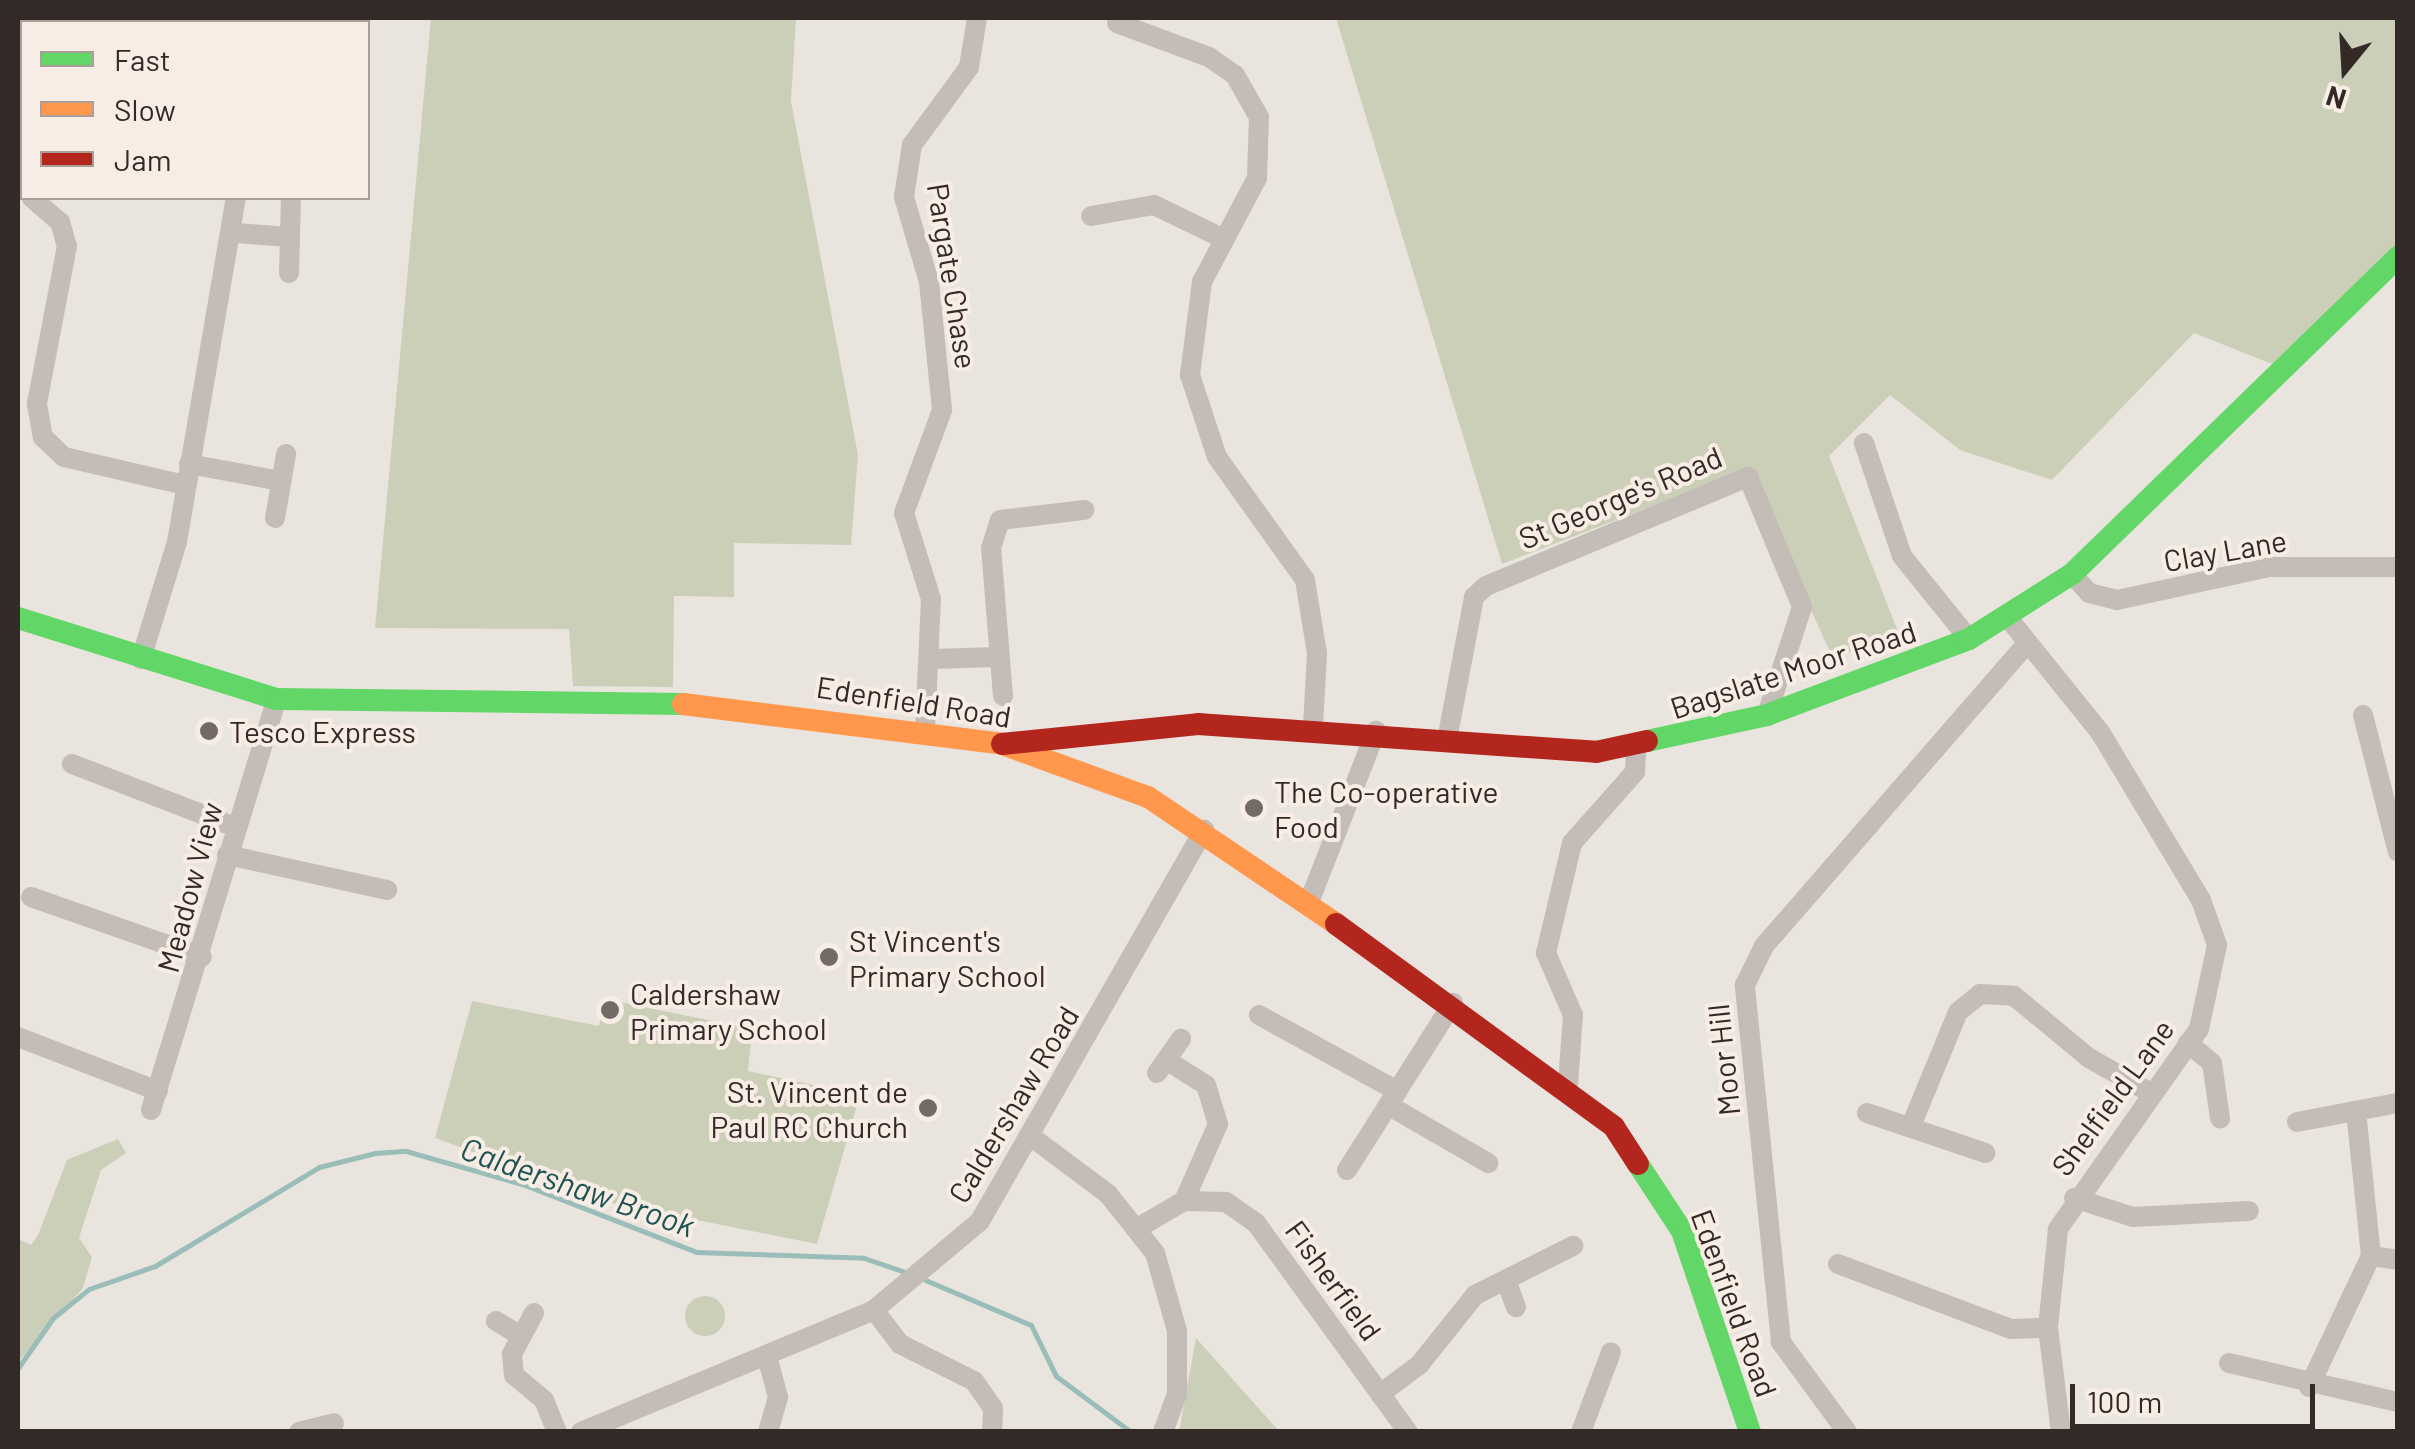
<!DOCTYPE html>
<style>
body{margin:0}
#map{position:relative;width:2415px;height:1449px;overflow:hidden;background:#eae4de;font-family:Barlow,sans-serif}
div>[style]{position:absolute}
.green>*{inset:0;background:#cccfb8}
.round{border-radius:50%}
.stream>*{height:5px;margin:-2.5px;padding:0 2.5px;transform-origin:2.5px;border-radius:2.5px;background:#9abdba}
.street>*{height:20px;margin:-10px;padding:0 10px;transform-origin:10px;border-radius:10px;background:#c3bcb7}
.fast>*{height:22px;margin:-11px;padding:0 11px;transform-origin:11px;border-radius:11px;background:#63d668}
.slow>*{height:22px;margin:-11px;padding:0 11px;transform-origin:11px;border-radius:11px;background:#ff974d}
.jam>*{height:22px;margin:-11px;padding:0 11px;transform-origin:11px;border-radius:11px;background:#b3261e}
.dots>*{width:28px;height:28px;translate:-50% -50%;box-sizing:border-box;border:5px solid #f8ede4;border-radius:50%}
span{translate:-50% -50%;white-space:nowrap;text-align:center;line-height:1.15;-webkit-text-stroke:8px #f8ede4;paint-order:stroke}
.street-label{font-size:30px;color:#332926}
.poi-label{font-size:30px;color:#332926}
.left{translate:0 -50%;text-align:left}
.right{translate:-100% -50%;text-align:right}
.water-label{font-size:32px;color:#1d5352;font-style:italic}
.frame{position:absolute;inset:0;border:20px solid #332926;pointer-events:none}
.legend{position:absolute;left:20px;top:20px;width:350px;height:180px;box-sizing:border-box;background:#f8ede4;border:2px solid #a99f98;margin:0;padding:12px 18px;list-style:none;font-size:30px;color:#332926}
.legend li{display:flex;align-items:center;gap:20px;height:50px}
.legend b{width:50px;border:2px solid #a99f98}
.north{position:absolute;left:2295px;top:20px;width:100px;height:100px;-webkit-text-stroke:8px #f8ede4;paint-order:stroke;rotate:198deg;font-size:28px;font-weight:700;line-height:40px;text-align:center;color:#332926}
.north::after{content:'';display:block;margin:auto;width:35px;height:45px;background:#332926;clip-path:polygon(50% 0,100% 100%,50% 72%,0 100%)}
.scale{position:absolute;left:2070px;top:1384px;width:245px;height:45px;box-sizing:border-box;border:5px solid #332926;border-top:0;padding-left:12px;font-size:30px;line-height:35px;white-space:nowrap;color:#332926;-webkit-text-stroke:8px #f8ede4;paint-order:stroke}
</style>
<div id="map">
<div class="green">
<i style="clip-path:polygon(431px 18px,796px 18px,791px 101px,858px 455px,851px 545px,734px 543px,734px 597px,674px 596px,673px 687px,573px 686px,569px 629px,375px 628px)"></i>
<i style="clip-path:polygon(1336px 18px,2397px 18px,2397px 245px,2272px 364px,2194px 333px,2052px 480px,1960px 450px,1890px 395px,1829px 456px,1899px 634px,1833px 658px,1746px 470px,1502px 564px)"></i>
<i style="clip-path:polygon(605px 999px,752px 1029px,748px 1071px,860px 1095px,817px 1244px,612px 1203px,435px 1138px,472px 1001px,599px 1026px)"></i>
<i style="clip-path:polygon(118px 1139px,126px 1153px,101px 1170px,79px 1238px,92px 1257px,83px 1288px,18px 1362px,18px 1239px,31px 1245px,38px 1235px,67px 1160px)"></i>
<i class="round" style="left:685px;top:1296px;width:40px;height:40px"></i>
<i style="clip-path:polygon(1196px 1338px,1279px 1431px,1179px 1432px)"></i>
</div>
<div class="stream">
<i style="left:923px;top:1279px;width:117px;rotate:23.1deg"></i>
<i style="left:1031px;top:1325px;width:57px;rotate:63.9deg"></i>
<i style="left:1056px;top:1376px;width:94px;rotate:36.7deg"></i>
<i style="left:18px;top:1368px;width:61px;rotate:-55deg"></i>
<i style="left:53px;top:1318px;width:46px;rotate:-38.9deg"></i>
<i style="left:89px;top:1289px;width:70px;rotate:-19.2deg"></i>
<i style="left:155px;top:1266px;width:192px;rotate:-31.1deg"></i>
<i style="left:319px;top:1167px;width:58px;rotate:-14deg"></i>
<i style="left:375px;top:1153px;width:31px;rotate:-4deg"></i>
<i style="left:406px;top:1151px;width:121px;rotate:15.9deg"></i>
<i style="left:522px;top:1184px;width:187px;rotate:21.3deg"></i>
<i style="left:696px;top:1252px;width:168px;rotate:2deg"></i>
<i style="left:864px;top:1258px;width:46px;rotate:18.8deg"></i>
</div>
<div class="street">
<i style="left:62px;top:18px;width:12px;rotate:20deg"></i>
<i style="left:217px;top:22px;width:6px;rotate:-45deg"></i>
<i style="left:1117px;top:23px;width:98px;rotate:20.3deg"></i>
<i style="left:1209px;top:57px;width:32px;rotate:35deg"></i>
<i style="left:1235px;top:75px;width:48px;rotate:60.3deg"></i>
<i style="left:1259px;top:117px;width:61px;rotate:91.9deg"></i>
<i style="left:1257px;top:178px;width:118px;rotate:117.9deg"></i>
<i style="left:1202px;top:282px;width:94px;rotate:97.4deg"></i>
<i style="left:1190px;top:375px;width:86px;rotate:71.8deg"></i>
<i style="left:1217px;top:457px;width:151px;rotate:54.4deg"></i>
<i style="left:1305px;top:580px;width:74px;rotate:80.7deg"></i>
<i style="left:1317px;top:653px;width:75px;rotate:93.1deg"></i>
<i style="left:32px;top:198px;width:37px;rotate:41deg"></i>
<i style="left:60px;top:222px;width:25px;rotate:74deg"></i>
<i style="left:67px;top:246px;width:161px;rotate:100.8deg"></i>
<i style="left:37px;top:404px;width:34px;rotate:80deg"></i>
<i style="left:43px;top:437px;width:29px;rotate:44deg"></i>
<i style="left:64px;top:457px;width:124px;rotate:13deg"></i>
<i style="left:1091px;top:216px;width:64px;rotate:-9.9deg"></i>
<i style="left:1154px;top:205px;width:78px;rotate:25.9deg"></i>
<i style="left:235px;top:233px;width:55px;rotate:4.2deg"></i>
<i style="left:289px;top:273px;width:75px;rotate:-88.5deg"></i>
<i style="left:1864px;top:443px;width:119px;rotate:71.4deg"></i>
<i style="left:1902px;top:556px;width:107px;rotate:51.1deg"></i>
<i style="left:189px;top:464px;width:94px;rotate:10.5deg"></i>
<i style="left:275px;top:518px;width:65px;rotate:-80.2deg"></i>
<i style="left:2072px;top:574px;width:25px;rotate:48deg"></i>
<i style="left:2089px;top:593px;width:29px;rotate:14deg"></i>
<i style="left:2117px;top:600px;width:157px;rotate:-12.2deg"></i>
<i style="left:2270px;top:567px;width:128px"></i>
<i style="left:2009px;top:619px;width:145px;rotate:51.2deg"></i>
<i style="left:2100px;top:732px;width:196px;rotate:59deg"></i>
<i style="left:2201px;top:900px;width:48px;rotate:70.4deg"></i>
<i style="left:2217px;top:945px;width:86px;rotate:102.1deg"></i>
<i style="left:2199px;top:1029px;width:245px;rotate:125.2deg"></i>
<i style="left:2058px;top:1229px;width:100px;rotate:95.8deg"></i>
<i style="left:2048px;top:1328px;width:105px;rotate:82.9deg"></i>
<i style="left:141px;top:659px;width:122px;rotate:-72.9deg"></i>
<i style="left:177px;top:542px;width:349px;rotate:-80.3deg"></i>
<i style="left:932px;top:659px;width:64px;rotate:-1.8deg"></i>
<i style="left:1003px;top:696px;width:148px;rotate:-94.6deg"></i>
<i style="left:991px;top:548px;width:29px;rotate:-72deg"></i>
<i style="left:1000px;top:520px;width:85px;rotate:-6.8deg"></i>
<i style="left:2363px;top:715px;width:141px;rotate:75.7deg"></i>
<i style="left:925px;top:730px;width:131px;rotate:-87.4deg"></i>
<i style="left:931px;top:599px;width:90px;rotate:-107.4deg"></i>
<i style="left:904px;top:513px;width:110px;rotate:-69.7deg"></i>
<i style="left:942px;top:410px;width:129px;rotate:-95.8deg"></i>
<i style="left:929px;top:282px;width:89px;rotate:-106.4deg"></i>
<i style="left:904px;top:197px;width:53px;rotate:-81.3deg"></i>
<i style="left:912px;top:145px;width:97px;rotate:-53.8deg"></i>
<i style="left:969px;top:67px;width:50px;rotate:-80.7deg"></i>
<i style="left:1447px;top:740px;width:146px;rotate:-79.3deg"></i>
<i style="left:1474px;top:597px;width:16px;rotate:-43deg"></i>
<i style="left:1486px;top:586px;width:284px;rotate:-22.6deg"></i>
<i style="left:1748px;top:477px;width:141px;rotate:67.4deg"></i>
<i style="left:1802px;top:607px;width:114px;rotate:108deg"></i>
<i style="left:72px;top:764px;width:175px;rotate:21.1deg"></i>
<i style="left:227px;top:855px;width:164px;rotate:12.3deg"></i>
<i style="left:31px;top:897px;width:181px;rotate:19.3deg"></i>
<i style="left:1309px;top:902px;width:184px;rotate:-68.6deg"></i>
<i style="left:1259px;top:1015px;width:158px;rotate:28.8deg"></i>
<i style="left:18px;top:1037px;width:150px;rotate:21.1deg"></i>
<i style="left:2188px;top:1043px;width:31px;rotate:40deg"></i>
<i style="left:2212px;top:1063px;width:56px;rotate:81.7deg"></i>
<i style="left:1166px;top:1060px;width:47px;rotate:32deg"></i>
<i style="left:1206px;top:1085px;width:41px;rotate:72.9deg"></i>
<i style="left:1218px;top:1124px;width:84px;rotate:113.8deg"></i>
<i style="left:1157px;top:1073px;width:42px;rotate:-54.8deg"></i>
<i style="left:1568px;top:1084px;width:69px;rotate:-85.9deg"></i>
<i style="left:1573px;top:1015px;width:68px;rotate:-113.5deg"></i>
<i style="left:1546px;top:953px;width:113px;rotate:-76.7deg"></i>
<i style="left:1572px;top:843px;width:95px;rotate:-48.4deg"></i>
<i style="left:1635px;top:772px;width:21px;rotate:-87deg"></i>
<i style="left:1388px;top:1105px;width:116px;rotate:30.1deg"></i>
<i style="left:151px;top:1110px;width:430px;rotate:-73deg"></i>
<i style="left:1867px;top:1113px;width:125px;rotate:18.7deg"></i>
<i style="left:2297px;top:1122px;width:103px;rotate:-10.7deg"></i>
<i style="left:1911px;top:1126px;width:123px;rotate:-67.6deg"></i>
<i style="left:1958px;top:1012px;width:28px;rotate:-39deg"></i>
<i style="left:1980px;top:994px;width:34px;rotate:3deg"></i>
<i style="left:2014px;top:996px;width:97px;rotate:39.6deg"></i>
<i style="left:2089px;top:1058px;width:69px;rotate:29.5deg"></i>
<i style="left:1033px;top:1138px;width:94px;rotate:36.7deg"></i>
<i style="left:1108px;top:1194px;width:75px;rotate:51.5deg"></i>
<i style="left:1155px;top:1253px;width:81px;rotate:74.2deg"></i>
<i style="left:1177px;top:1331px;width:63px;rotate:90deg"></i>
<i style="left:1177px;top:1394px;width:40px;rotate:110.2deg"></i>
<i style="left:1347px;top:1170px;width:198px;rotate:-57.6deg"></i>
<i style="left:2074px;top:1198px;width:62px;rotate:17.9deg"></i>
<i style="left:2133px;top:1217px;width:116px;rotate:-3deg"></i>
<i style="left:1136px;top:1229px;width:56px;rotate:-30.3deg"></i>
<i style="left:1184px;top:1201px;width:42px;rotate:1.4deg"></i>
<i style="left:1226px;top:1202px;width:37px;rotate:35deg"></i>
<i style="left:1256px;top:1223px;width:258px;rotate:54deg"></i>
<i style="left:2371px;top:1256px;width:27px;rotate:8deg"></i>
<i style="left:1838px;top:1264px;width:185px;rotate:20.6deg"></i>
<i style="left:2011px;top:1329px;width:37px;rotate:-2deg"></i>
<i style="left:1506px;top:1280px;width:29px;rotate:70deg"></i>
<i style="left:874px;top:1310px;width:43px;rotate:52.6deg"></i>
<i style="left:900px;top:1344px;width:83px;rotate:26.6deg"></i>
<i style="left:974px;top:1381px;width:33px;rotate:55deg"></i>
<i style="left:993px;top:1408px;width:24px;rotate:92deg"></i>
<i style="left:534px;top:1313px;width:47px;rotate:118.2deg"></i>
<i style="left:512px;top:1354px;width:21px;rotate:85deg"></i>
<i style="left:514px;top:1375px;width:39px;rotate:40deg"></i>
<i style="left:544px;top:1400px;width:35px;rotate:68deg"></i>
<i style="left:496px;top:1321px;width:29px;rotate:31deg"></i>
<i style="left:2229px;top:1363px;width:173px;rotate:13deg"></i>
<i style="left:2309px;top:1387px;width:145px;rotate:-64.7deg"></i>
<i style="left:2371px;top:1256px;width:146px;rotate:-95.9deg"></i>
<i style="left:1380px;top:1394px;width:49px;rotate:-36.6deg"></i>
<i style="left:1419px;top:1365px;width:90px;rotate:-51.3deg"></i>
<i style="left:1475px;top:1295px;width:110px;rotate:-26.6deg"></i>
<i style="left:299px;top:1432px;width:36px;rotate:-14deg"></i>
<i style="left:581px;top:1432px;width:317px;rotate:-22.6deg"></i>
<i style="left:874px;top:1310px;width:138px;rotate:-40deg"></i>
<i style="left:980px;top:1221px;width:451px;rotate:-60.2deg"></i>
<i style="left:768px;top:1432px;width:36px;rotate:-74deg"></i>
<i style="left:778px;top:1397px;width:39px;rotate:-105deg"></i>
<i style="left:1581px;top:1432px;width:85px;rotate:-69.4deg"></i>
<i style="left:1847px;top:1432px;width:112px;rotate:-126.3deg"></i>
<i style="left:1781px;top:1342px;width:359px;rotate:-95.8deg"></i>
<i style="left:1745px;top:985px;width:43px;rotate:-64deg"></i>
<i style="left:1764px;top:946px;width:401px;rotate:-49deg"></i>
</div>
<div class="fast">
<i style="left:18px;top:618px;width:271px;rotate:17.4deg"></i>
<i style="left:277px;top:699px;width:406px;rotate:0.7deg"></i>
<i style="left:1647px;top:741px;width:123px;rotate:-12.2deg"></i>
<i style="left:1767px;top:715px;width:216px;rotate:-20.6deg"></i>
<i style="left:1969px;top:639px;width:122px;rotate:-32.3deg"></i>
<i style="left:2072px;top:574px;width:455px;rotate:-44.2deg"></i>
<i style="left:1638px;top:1164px;width:80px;rotate:56.7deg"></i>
<i style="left:1682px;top:1231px;width:212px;rotate:71.3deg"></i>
</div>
<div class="slow">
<i style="left:683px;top:704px;width:321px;rotate:7.1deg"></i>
<i style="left:1002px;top:744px;width:155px;rotate:20deg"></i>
<i style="left:1148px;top:797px;width:227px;rotate:34deg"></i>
</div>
<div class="jam">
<i style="left:1002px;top:744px;width:197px;rotate:-5.8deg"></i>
<i style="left:1198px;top:724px;width:399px;rotate:4deg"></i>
<i style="left:1596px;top:752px;width:52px;rotate:-12.2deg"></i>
<i style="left:1336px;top:924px;width:344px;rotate:36.1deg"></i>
<i style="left:1614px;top:1127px;width:44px;rotate:57deg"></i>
</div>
<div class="dots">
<i style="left:209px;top:731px;background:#736a66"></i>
<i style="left:1254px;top:808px;background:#736a66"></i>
<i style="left:829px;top:957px;background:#736a66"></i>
<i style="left:610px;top:1010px;background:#736a66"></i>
<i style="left:928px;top:1108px;background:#736a66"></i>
</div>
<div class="street-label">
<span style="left:953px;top:276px;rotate:81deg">Pargate Chase</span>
<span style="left:1620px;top:497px;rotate:-23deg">St George's Road</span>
<span style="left:2225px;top:550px;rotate:-10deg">Clay Lane</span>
<span style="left:1793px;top:669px;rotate:-18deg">Bagslate Moor Road</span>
<span style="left:914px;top:701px;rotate:9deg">Edenfield Road</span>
<span style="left:189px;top:887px;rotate:-75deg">Meadow View</span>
<span style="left:1723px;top:1060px;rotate:-96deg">Moor Hill</span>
<span style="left:2112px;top:1097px;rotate:-54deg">Shelfield Lane</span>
<span style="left:1013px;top:1104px;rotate:-59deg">Caldershaw Road</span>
<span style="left:1334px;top:1280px;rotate:54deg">Fisherfield</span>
<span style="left:1735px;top:1303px;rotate:70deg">Edenfield Road</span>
</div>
<div class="poi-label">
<span class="left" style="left:229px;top:731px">Tesco Express</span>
<span class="left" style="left:1274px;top:808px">The Co-operative<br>Food</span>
<span class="left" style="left:849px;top:957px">St Vincent's<br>Primary School</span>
<span class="left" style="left:630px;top:1010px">Caldershaw<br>Primary School</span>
<span class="right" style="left:908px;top:1108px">St. Vincent de<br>Paul RC Church</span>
</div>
<div class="water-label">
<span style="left:578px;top:1186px;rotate:19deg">Caldershaw Brook</span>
</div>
<div class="frame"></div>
<ul class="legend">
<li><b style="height:12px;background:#63d668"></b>Fast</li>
<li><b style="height:12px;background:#ff974d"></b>Slow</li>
<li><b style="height:12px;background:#b3261e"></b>Jam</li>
</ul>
<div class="north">N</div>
<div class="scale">100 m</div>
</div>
